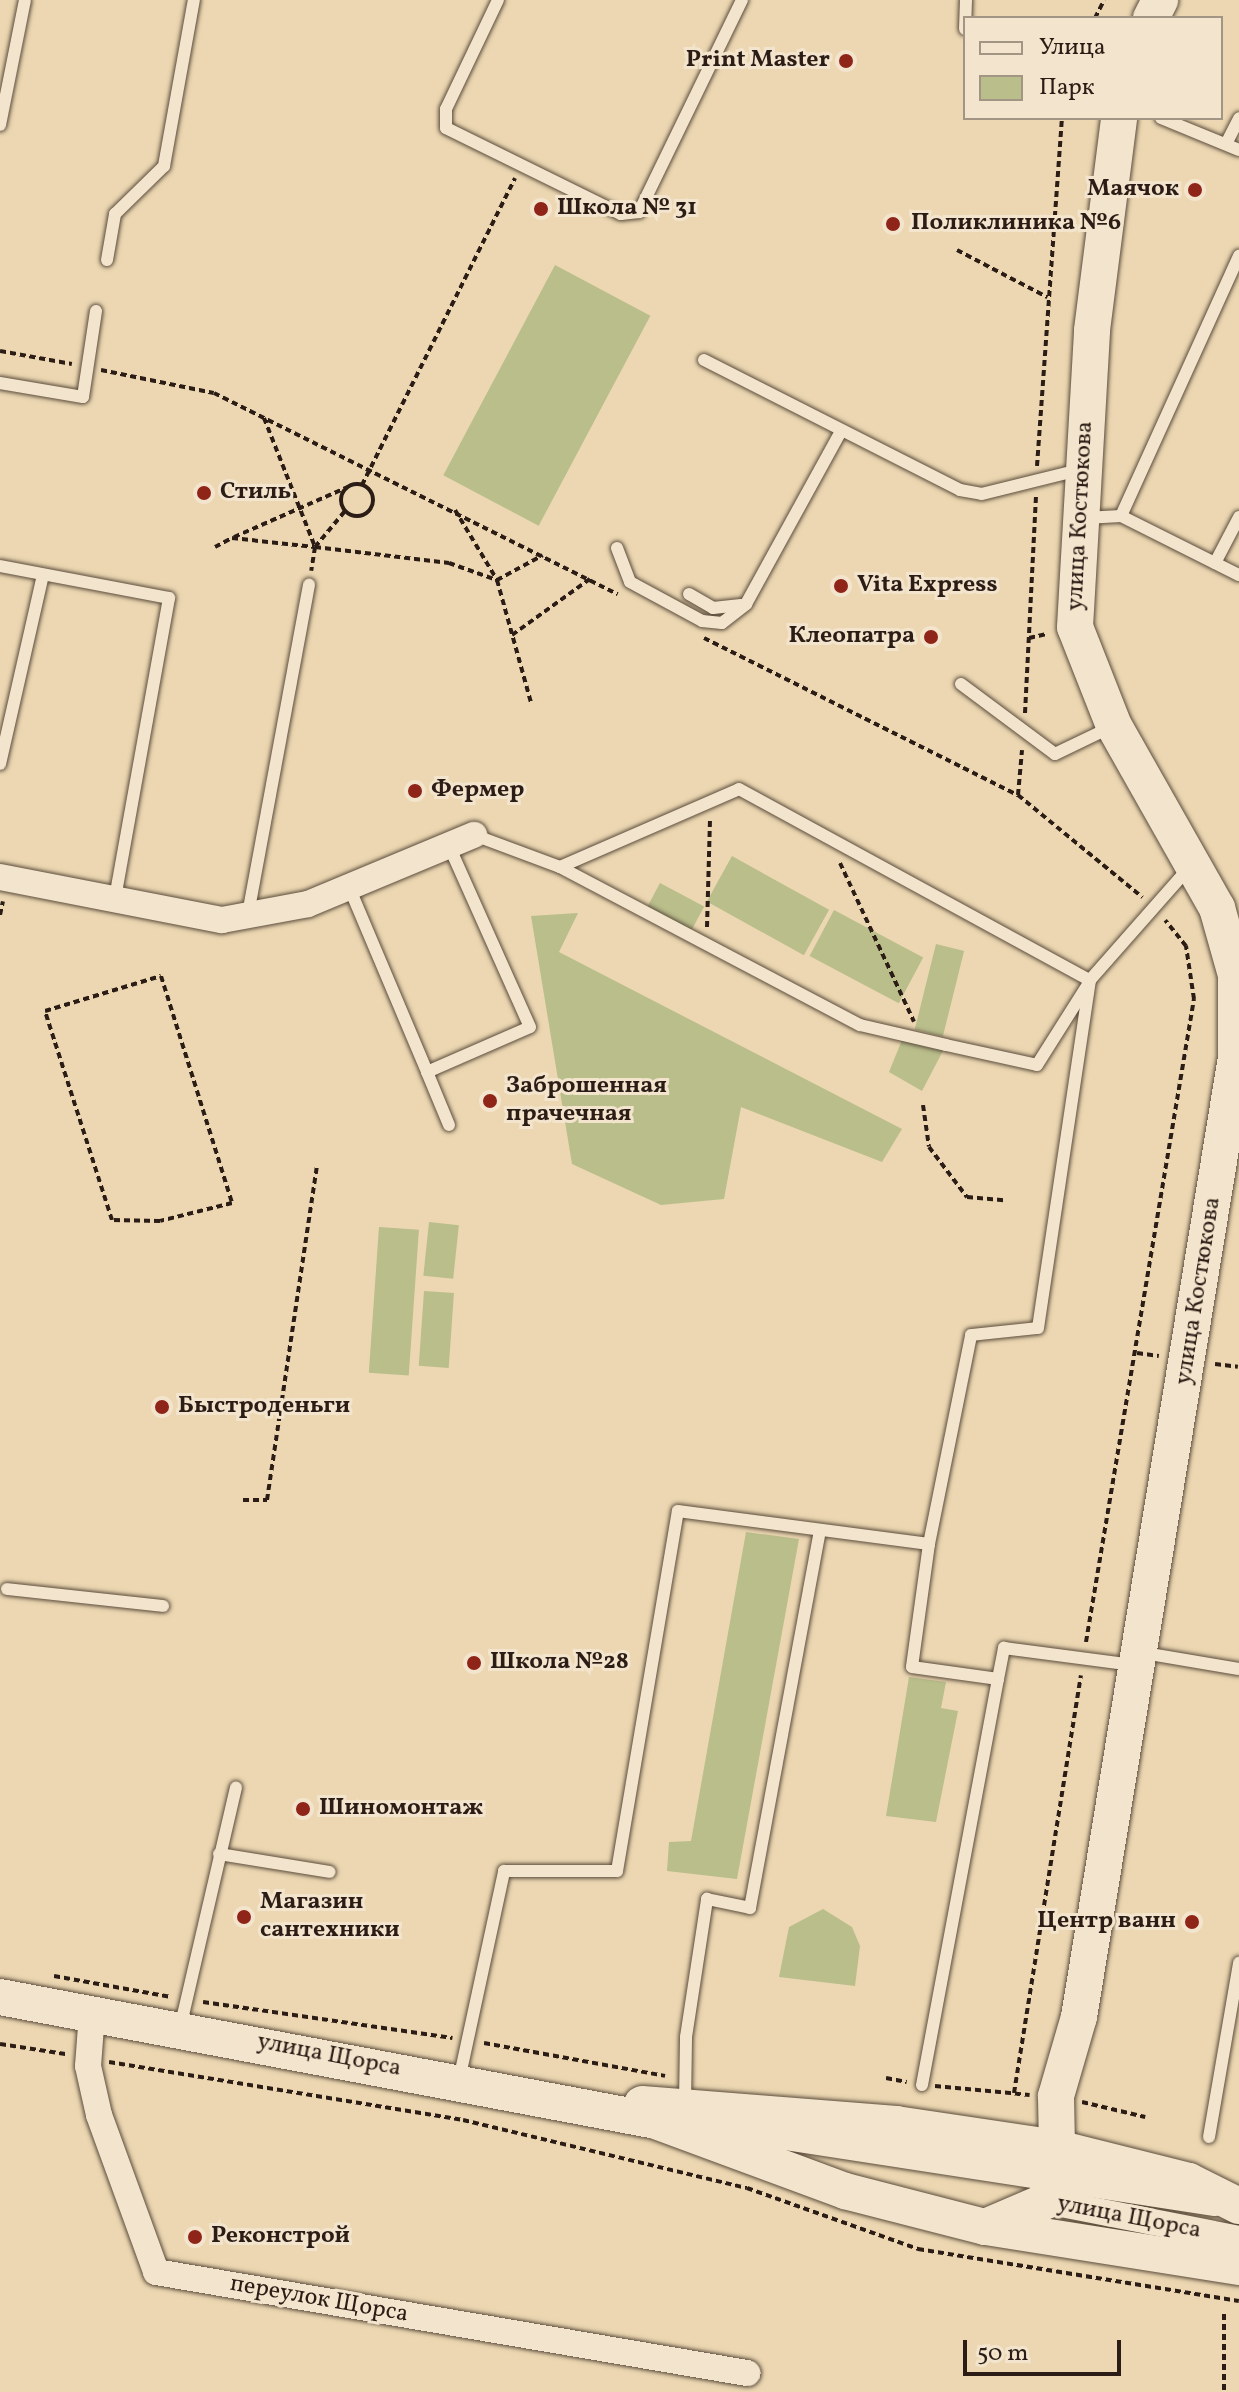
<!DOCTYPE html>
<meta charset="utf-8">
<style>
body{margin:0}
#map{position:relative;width:1239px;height:2392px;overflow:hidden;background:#ecd7b2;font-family:Vollkorn,serif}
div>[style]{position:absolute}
.green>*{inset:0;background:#b9be8b;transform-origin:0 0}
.path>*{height:4px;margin-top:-2px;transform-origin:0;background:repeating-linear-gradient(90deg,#2b1d15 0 6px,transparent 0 10px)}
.path>.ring{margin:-2px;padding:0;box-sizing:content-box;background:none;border:4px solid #2b1d15;border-radius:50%}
.roads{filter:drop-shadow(0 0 2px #5b4c3c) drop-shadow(0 0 2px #5b4c3c)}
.service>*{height:12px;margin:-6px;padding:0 6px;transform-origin:6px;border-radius:6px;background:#f3e5cd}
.minor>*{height:26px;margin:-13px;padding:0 13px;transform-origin:13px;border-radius:13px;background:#f3e5cd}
.secondary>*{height:36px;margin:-18px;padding:0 18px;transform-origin:18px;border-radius:18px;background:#f3e5cd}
.dots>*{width:22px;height:22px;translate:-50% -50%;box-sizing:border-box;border:4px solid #f3e5cd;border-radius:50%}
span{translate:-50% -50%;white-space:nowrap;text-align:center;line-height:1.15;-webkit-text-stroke:6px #f3e5cd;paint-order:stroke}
.poi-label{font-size:24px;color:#2b1d15;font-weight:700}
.right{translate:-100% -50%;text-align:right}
.left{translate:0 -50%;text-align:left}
.street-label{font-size:24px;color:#2b1d15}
.legend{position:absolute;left:963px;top:16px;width:260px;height:104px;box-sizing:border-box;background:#f3e5cd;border:2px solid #a39583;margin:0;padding:10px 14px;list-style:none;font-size:24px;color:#2b1d15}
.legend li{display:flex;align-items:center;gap:16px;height:40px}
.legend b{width:40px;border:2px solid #a39583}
.scale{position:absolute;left:963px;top:2340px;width:158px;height:36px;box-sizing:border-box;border:4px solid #2b1d15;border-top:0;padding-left:10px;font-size:24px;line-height:28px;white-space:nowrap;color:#2b1d15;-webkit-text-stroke:6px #f3e5cd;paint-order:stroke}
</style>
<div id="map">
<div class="green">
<i style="left:555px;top:265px;width:108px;height:238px;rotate:28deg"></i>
<i style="left:732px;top:856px;width:111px;height:52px;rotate:29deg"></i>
<i style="left:660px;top:883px;width:50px;height:27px;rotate:28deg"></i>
<i style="left:834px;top:910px;width:101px;height:52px;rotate:28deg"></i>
<i style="clip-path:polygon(578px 913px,559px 952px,902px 1129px,882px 1162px,741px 1107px,724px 1199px,661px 1205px,572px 1164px,531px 916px)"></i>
<i style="left:936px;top:944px;width:29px;height:88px;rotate:14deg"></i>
<i style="clip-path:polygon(904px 1035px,946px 1045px,922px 1091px,889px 1072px)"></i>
<i style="left:429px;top:1222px;width:30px;height:54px;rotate:6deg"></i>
<i style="left:379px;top:1227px;width:40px;height:146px;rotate:4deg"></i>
<i style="left:424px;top:1291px;width:30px;height:75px;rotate:4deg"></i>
<i style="clip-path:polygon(746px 1532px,799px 1539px,737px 1879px,667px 1871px,669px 1842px,691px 1841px)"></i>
<i style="clip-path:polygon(909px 1677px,946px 1682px,941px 1708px,958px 1711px,936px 1822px,886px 1816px)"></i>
<i style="clip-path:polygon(823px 1909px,852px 1927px,860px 1946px,855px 1986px,779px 1977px,789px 1927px)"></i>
</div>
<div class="path">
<i style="left:1095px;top:18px;width:20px;rotate:-63deg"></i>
<i style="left:957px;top:250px;width:102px;rotate:27.6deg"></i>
<i style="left:0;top:351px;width:73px;rotate:10.2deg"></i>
<i style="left:101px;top:370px;width:115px;rotate:11.5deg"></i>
<i style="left:214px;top:393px;width:451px;rotate:26.5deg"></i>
<i style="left:264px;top:418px;width:139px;rotate:68.4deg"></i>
<i style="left:315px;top:547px;width:24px;rotate:99deg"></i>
<i style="left:1037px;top:466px;width:349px;rotate:-85.9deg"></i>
<i class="ring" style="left:341px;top:484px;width:28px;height:28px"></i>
<i style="left:362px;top:485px;width:343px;rotate:-63.5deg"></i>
<i style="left:455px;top:510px;width:82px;rotate:59deg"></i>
<i style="left:497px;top:580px;width:128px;rotate:74.5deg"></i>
<i style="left:234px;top:537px;width:124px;rotate:-23.7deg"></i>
<i style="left:215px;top:547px;width:19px;rotate:-28deg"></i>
<i style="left:232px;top:538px;width:83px;rotate:6.2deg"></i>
<i style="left:315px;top:547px;width:135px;rotate:6.8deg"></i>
<i style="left:449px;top:563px;width:51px;rotate:19.5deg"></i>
<i style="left:497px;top:580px;width:52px;rotate:-28.5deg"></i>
<i style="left:315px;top:547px;width:47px;rotate:-50.2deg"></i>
<i style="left:512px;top:635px;width:96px;rotate:-35.7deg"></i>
<i style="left:704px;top:638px;width:351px;rotate:26.6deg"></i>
<i style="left:1018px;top:795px;width:161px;rotate:39.4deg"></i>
<i style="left:1029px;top:638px;width:18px;rotate:-13deg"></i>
<i style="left:1025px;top:713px;width:219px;rotate:-87.1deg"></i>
<i style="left:1018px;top:795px;width:45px;rotate:-84.9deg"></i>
<i style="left:840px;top:863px;width:175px;rotate:65deg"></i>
<i style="left:0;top:915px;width:14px;rotate:-78deg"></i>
<i style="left:707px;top:927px;width:107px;rotate:-88.4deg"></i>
<i style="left:161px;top:976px;width:238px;rotate:72.6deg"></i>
<i style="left:232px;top:1203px;width:74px;rotate:166deg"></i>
<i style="left:160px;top:1221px;width:48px;rotate:-178.8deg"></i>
<i style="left:112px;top:1220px;width:219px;rotate:-107.8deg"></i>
<i style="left:45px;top:1011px;width:121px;rotate:-16.8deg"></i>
<i style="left:923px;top:1105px;width:42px;rotate:81.9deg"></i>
<i style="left:929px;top:1147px;width:63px;rotate:52.8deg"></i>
<i style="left:967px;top:1197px;width:37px;rotate:5deg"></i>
<i style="left:1137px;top:1353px;width:22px;rotate:8deg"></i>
<i style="left:1215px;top:1364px;width:23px;rotate:7deg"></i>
<i style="left:243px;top:1500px;width:24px"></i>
<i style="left:267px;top:1500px;width:337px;rotate:-81.5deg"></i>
<i style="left:1086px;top:1642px;width:652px;rotate:-80.47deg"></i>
<i style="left:1194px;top:999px;width:54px;rotate:-98.6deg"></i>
<i style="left:1186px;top:946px;width:33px;rotate:-129deg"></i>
<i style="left:54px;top:1976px;width:119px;rotate:10.2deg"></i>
<i style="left:203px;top:2002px;width:252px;rotate:8.2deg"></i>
<i style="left:484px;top:2043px;width:184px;rotate:10.3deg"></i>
<i style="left:0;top:2044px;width:66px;rotate:8.7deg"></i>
<i style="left:109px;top:2062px;width:359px;rotate:9.3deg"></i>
<i style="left:463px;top:2120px;width:292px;rotate:13.5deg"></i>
<i style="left:747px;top:2188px;width:182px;rotate:19.6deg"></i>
<i style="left:918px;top:2249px;width:325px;rotate:9.2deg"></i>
<i style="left:886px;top:2078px;width:21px;rotate:11deg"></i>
<i style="left:935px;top:2086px;width:95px;rotate:5.4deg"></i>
<i style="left:1014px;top:2093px;width:423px;rotate:-80.9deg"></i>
<i style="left:1082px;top:2102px;width:65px;rotate:13.4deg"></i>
<i style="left:1224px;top:2314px;width:78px;rotate:90deg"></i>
</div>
<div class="roads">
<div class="service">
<i style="left:498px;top:0;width:121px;rotate:115.5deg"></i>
<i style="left:446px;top:109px;width:19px;rotate:90deg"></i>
<i style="left:446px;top:128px;width:195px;rotate:26.2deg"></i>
<i style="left:621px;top:214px;width:18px;rotate:-6deg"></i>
<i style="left:639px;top:212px;width:236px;rotate:-64.1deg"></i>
<i style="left:965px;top:29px;width:29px;rotate:-88deg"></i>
<i style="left:1161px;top:118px;width:84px;rotate:22.3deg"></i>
<i style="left:0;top:125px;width:127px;rotate:-78.7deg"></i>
<i style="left:1226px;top:144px;width:29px;rotate:-63deg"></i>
<i style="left:107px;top:260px;width:47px;rotate:-80.1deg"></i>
<i style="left:115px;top:214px;width:69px;rotate:-44.4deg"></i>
<i style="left:164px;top:166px;width:169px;rotate:-79.8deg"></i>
<i style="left:704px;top:360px;width:287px;rotate:26.9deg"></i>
<i style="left:960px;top:490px;width:22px;rotate:10deg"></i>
<i style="left:982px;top:494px;width:100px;rotate:-13.9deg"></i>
<i style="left:0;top:383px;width:84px;rotate:9.6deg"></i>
<i style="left:83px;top:397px;width:87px;rotate:-81.4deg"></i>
<i style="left:1121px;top:516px;width:286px;rotate:-65.6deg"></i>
<i style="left:1085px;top:518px;width:36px;rotate:-3deg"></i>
<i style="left:1121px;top:516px;width:132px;rotate:26.6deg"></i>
<i style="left:617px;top:548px;width:36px;rotate:69deg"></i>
<i style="left:630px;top:582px;width:82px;rotate:28.4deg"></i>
<i style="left:702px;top:621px;width:20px;rotate:6deg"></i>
<i style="left:722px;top:623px;width:31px;rotate:-38deg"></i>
<i style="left:746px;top:604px;width:197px;rotate:-61.2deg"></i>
<i style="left:1215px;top:563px;width:52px;rotate:-62.4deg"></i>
<i style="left:0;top:566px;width:172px;rotate:10.7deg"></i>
<i style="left:169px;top:598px;width:304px;rotate:100.2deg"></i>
<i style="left:689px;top:594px;width:28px;rotate:30deg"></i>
<i style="left:713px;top:608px;width:28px;rotate:-6deg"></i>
<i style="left:961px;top:684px;width:117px;rotate:36.7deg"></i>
<i style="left:1055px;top:754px;width:62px;rotate:-25.7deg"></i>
<i style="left:0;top:764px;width:194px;rotate:-77.2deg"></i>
<i style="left:474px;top:835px;width:92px;rotate:20.4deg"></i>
<i style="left:560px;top:867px;width:195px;rotate:-23.5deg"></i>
<i style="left:739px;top:789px;width:400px;rotate:28.6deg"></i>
<i style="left:1090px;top:980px;width:148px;rotate:-48.6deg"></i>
<i style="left:560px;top:867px;width:339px;rotate:27.8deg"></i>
<i style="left:860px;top:1025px;width:88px;rotate:13.1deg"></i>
<i style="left:946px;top:1045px;width:93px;rotate:12.4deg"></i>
<i style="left:1037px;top:1065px;width:93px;rotate:-57.7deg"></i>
<i style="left:349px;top:887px;width:201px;rotate:67.1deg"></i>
<i style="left:248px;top:914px;width:335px;rotate:-79.5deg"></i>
<i style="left:449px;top:1125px;width:57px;rotate:-112.5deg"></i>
<i style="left:427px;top:1072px;width:112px;rotate:-23.6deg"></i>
<i style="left:530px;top:1027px;width:198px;rotate:-114.1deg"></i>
<i style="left:929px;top:1544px;width:213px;rotate:-78.6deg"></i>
<i style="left:971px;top:1335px;width:67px;rotate:-6deg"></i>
<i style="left:1038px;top:1328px;width:352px;rotate:-81.5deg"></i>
<i style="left:7px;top:1589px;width:157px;rotate:6.2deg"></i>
<i style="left:1144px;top:1653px;width:96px;rotate:9.6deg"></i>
<i style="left:219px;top:1854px;width:112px;rotate:9.2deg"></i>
<i style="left:180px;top:2028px;width:247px;rotate:-76.9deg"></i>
<i style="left:459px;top:2080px;width:214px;rotate:-77.8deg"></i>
<i style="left:504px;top:1871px;width:113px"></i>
<i style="left:617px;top:1871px;width:365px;rotate:-80.4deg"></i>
<i style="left:678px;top:1511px;width:253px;rotate:7.5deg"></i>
<i style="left:929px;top:1544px;width:124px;rotate:97.9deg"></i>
<i style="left:912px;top:1667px;width:87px;rotate:7.9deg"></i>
<i style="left:998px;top:1679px;width:32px;rotate:-79deg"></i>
<i style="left:1004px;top:1648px;width:130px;rotate:7.5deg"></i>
<i style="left:922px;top:2085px;width:413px;rotate:-79.4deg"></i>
<i style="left:685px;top:2103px;width:66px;rotate:-89.1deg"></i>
<i style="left:686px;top:2037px;width:140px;rotate:-81.3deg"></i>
<i style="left:707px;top:1899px;width:44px;rotate:11.8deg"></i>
<i style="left:750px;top:1908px;width:383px;rotate:-79.5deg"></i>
<i style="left:1209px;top:2137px;width:177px;rotate:-80.2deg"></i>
</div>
<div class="minor">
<i style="left:0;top:877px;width:226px;rotate:11deg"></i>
<i style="left:222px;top:920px;width:87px;rotate:-10.5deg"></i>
<i style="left:308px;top:904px;width:180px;rotate:-22.6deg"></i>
<i style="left:92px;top:2013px;width:53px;rotate:94.3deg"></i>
<i style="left:88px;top:2066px;width:50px;rotate:77.3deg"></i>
<i style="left:99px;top:2115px;width:167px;rotate:70deg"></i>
<i style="left:156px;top:2272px;width:600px;rotate:9.7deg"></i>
<i style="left:720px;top:2127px;width:501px;rotate:8.73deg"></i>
<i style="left:1046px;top:2201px;width:197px;rotate:11.1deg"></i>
</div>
<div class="secondary">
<i style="left:1151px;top:18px;width:20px;rotate:-63deg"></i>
<i style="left:0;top:1997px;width:668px;rotate:10.7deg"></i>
<i style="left:656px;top:2121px;width:202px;rotate:20.3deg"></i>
<i style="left:845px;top:2191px;width:145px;rotate:14.4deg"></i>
<i style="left:985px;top:2227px;width:66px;rotate:-23.1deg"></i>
<i style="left:1046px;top:2201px;width:54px;rotate:-78.3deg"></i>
<i style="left:1057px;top:2148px;width:52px;rotate:-91.1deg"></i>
<i style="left:1056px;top:2096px;width:82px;rotate:-73.8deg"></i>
<i style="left:1079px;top:2017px;width:973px;rotate:-80.71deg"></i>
<i style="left:1236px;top:1057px;width:82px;rotate:-90deg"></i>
<i style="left:1236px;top:975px;width:70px;rotate:-105.8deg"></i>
<i style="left:1217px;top:908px;width:209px;rotate:-119.5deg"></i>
<i style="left:1114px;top:726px;width:106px;rotate:-111.5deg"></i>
<i style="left:1075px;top:627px;width:297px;rotate:-86.7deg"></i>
<i style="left:1092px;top:330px;width:214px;rotate:-82.7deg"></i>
<i style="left:642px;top:2104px;width:255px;rotate:4.5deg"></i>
<i style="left:896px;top:2124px;width:163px;rotate:8.5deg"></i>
<i style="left:1057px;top:2148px;width:136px;rotate:14deg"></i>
<i style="left:1189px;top:2181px;width:56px;rotate:26.6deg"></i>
<i style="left:986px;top:2227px;width:256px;rotate:9deg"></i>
</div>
</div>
<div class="dots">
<i style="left:846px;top:61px;background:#8f2418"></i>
<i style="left:1195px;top:190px;background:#8f2418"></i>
<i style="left:541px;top:209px;background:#8f2418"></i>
<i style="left:893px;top:224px;background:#8f2418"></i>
<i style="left:204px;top:493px;background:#8f2418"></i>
<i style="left:841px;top:586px;background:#8f2418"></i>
<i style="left:931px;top:637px;background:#8f2418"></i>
<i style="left:415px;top:791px;background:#8f2418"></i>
<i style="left:490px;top:1101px;background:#8f2418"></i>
<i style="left:162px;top:1407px;background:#8f2418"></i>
<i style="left:474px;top:1663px;background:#8f2418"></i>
<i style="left:303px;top:1809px;background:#8f2418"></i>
<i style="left:244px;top:1917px;background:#8f2418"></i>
<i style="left:1192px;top:1922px;background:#8f2418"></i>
<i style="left:195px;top:2237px;background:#8f2418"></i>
</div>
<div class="poi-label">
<span class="right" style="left:830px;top:61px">Print Master</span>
<span class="right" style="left:1179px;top:190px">Маячок</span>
<span class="left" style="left:557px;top:209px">Школа № 31</span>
<span class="left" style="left:911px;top:224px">Поликлиника №6</span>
<span class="left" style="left:220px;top:493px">Стиль</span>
<span class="left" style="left:857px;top:586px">Vita Express</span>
<span class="right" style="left:915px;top:637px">Клеопатра</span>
<span class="left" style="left:431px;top:791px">Фермер</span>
<span class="left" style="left:506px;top:1101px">Заброшенная<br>прачечная</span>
<span class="left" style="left:178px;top:1407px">Быстроденьги</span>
<span class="left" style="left:490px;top:1663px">Школа №28</span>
<span class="left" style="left:319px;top:1809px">Шиномонтаж</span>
<span class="left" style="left:260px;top:1917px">Магазин<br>сантехники</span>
<span class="right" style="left:1176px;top:1922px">Центр ванн</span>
<span class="left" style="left:211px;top:2237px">Реконстрой</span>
</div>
<div class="street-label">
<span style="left:1081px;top:516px;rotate:-87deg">улица Костюкова</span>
<span style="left:1199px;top:1291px;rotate:-81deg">улица Костюкова</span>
<span style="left:329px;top:2056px;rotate:11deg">улица Щорса</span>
<span style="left:1129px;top:2218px;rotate:11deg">улица Щорса</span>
<span style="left:319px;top:2300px;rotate:10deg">переулок Щорса</span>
</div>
<ul class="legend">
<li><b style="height:10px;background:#f3e5cd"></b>Улица</li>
<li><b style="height:22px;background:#b9be8b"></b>Парк</li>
</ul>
<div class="scale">50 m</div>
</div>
